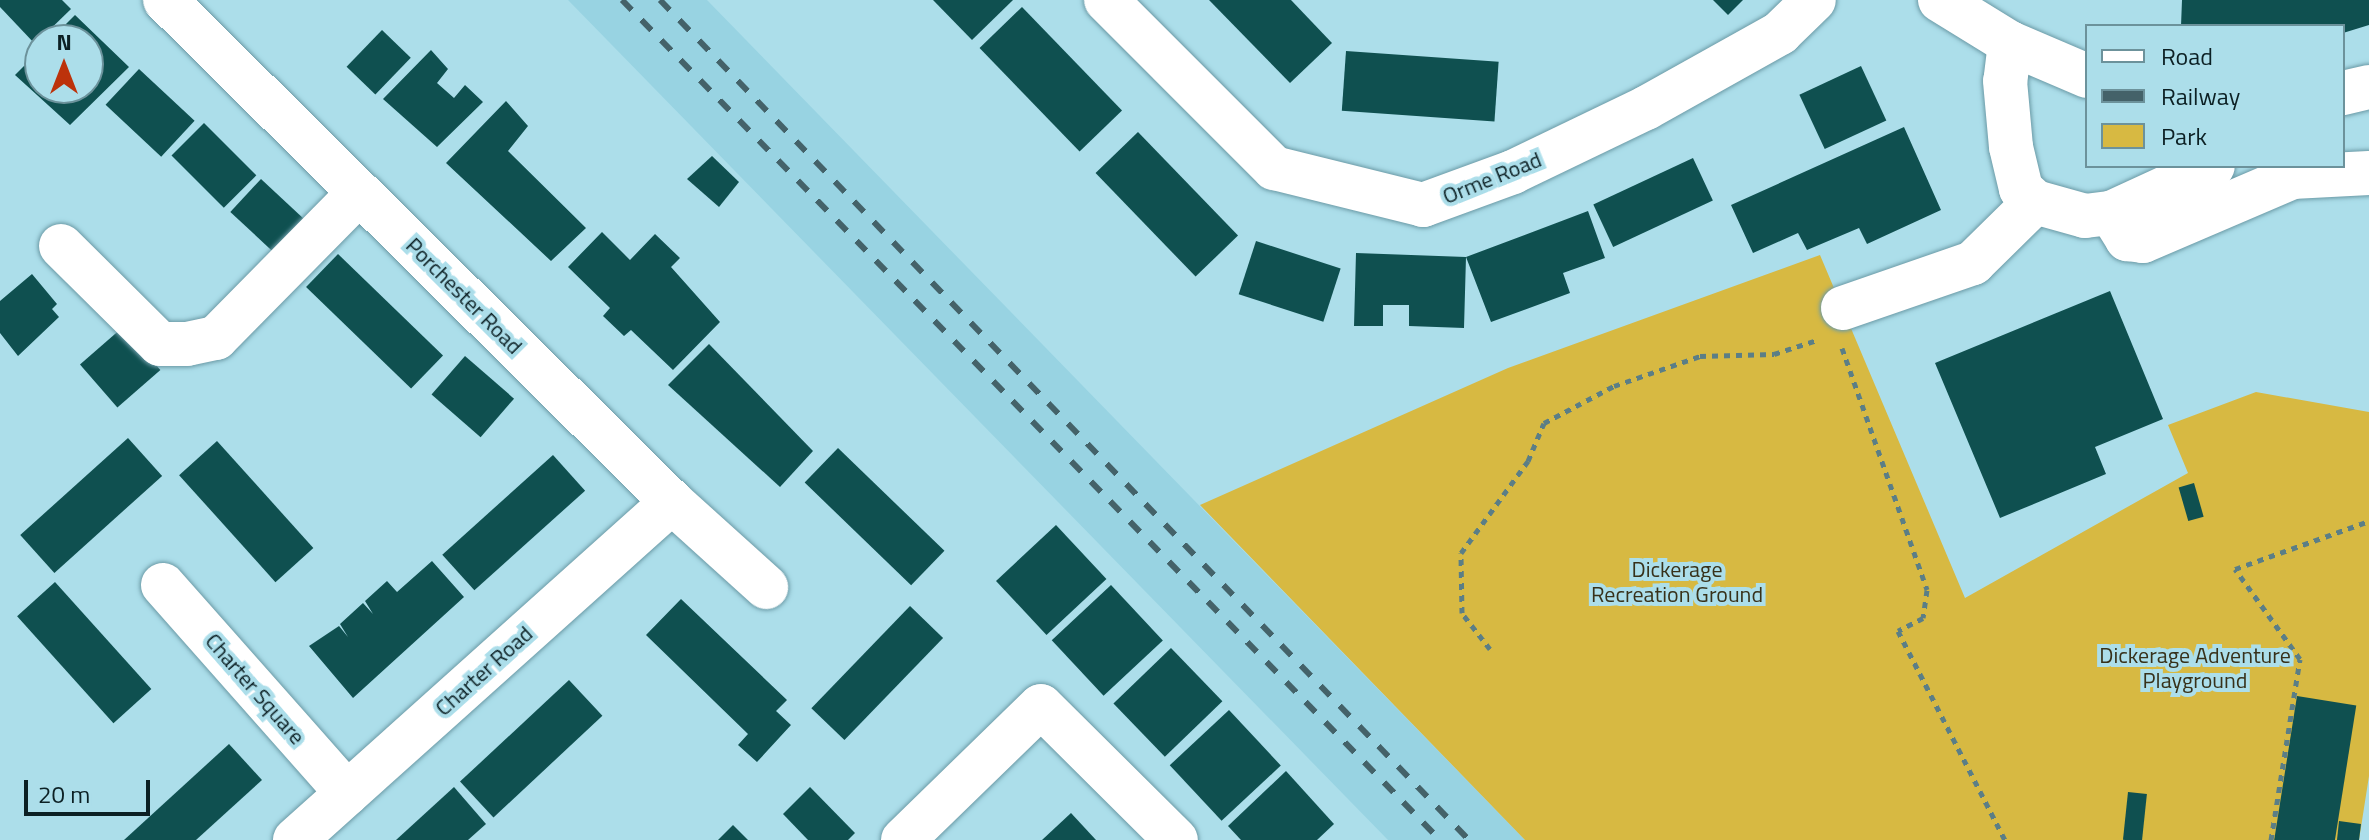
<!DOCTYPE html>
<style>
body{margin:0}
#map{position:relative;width:2369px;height:840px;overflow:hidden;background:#acdeea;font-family:"Titillium Web",sans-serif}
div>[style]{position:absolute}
.built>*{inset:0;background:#98d3e2}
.green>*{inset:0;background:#d7b942}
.building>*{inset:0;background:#0f5050;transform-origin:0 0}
.path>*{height:5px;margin-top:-2.5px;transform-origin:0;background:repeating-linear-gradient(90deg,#5b7e86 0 6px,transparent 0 12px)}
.roads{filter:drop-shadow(0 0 2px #6b9aa6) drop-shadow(0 0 2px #6b9aa6)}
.minor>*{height:44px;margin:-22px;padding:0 22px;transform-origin:22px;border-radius:22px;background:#fff}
.rail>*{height:6px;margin-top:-3px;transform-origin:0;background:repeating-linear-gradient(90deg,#446269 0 14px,transparent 0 28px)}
span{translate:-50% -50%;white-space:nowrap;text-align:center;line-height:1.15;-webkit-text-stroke:8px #acdeea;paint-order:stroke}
.street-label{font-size:22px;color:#0c2024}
.park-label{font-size:22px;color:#37311a}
.legend{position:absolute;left:2085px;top:24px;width:260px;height:144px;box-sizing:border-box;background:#acdeea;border:2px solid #6c929b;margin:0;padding:10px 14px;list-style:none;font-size:24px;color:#0c2024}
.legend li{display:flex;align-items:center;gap:16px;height:40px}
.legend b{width:40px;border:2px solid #6c929b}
.north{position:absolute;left:24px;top:24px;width:80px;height:80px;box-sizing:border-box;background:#acdeea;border:2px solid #6c929b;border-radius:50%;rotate:0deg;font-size:22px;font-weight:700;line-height:32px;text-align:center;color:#0c2024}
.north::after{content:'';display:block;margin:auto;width:28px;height:36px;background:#bc320b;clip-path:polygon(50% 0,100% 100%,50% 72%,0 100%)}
.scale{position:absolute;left:24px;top:780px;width:126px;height:36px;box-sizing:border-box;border:4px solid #0c2024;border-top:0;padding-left:10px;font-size:24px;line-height:28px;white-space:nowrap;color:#0c2024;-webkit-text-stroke:6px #acdeea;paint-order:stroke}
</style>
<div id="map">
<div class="built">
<i style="clip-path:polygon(568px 0,707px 0,1525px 840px,1388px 840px)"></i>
</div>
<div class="green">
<i style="clip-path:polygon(1820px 255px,1965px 598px,2188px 473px,2168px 425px,2256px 392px,2369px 412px,2369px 776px,2359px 840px,1525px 840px,1200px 505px,1508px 368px)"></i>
</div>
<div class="building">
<i style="clip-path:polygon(0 0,62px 0,71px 9px,35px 44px,0 7px)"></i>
<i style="clip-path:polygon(933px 0,1013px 0,972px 40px)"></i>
<i style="clip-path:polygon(1209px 0,1291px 0,1332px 43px,1290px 83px)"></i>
<i style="clip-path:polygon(1713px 0,1743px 0,1728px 15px)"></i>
<i style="clip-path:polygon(2182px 0,2369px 0,2369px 25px,2343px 33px,2343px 26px,2181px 26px)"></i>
<i style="left:1022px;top:7px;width:144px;height:59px;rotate:46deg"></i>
<i style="clip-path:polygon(75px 15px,129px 67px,70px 125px,15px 75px,40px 50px,40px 88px,88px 88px,88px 40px,50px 40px)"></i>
<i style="left:382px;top:30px;width:40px;height:51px;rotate:44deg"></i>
<i style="clip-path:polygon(431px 50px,448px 69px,437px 83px,454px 98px,465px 85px,483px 102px,437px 147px,383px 99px)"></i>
<i style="left:1346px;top:51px;width:153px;height:60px;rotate:4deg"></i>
<i style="left:1861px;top:66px;width:60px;height:68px;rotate:65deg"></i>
<i style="left:139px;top:69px;width:76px;height:49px;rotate:43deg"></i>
<i style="clip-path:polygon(506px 101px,528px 126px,508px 151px,586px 228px,551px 261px,446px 163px)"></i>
<i style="left:204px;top:123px;width:74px;height:46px;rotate:45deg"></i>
<i style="clip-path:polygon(1904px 127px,1941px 210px,1867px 244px,1859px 228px,1807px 250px,1798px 233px,1753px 253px,1731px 205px)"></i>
<i style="left:1138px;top:132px;width:144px;height:59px;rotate:46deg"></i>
<i style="clip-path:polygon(712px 156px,739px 182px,719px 207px,687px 179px)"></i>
<i style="left:1693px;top:158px;width:47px;height:110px;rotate:65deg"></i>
<i style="left:261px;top:179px;width:76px;height:45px;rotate:43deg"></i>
<i style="clip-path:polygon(1588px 211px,1605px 258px,1563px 273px,1570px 293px,1491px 322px,1466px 257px,1464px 328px,1409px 326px,1409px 305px,1383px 305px,1383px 326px,1354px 326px,1356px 253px,1466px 257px)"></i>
<i style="clip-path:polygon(602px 232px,630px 260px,655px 234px,680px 258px,671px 267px,720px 322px,673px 370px,631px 330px,624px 336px,603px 316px,610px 308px,568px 267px)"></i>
<i style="left:1256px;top:241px;width:89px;height:56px;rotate:18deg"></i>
<i style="left:338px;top:254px;width:146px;height:46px;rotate:44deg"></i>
<i style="clip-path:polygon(32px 274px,57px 304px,52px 309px,59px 317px,18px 356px,0 333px,0 301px)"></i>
<i style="clip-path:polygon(2110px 291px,2163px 419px,2095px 447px,2106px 474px,2000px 518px,1935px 363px)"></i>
<i style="left:123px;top:327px;width:57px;height:57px;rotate:49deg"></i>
<i style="clip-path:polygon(709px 344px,813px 451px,780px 487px,668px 385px)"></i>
<i style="left:465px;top:356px;width:65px;height:51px;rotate:41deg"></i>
<i style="left:128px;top:438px;width:51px;height:145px;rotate:48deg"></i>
<i style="left:217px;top:441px;width:144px;height:51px;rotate:48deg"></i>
<i style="left:838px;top:448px;width:148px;height:48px;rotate:44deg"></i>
<i style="left:553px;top:455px;width:48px;height:149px;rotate:48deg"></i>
<i style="left:2194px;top:483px;width:35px;height:16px;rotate:74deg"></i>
<i style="left:1056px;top:525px;width:74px;height:82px;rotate:47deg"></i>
<i style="clip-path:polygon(432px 561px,464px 597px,353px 698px,309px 646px,339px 626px,348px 637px,340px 624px,363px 603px,373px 614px,365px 601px,387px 581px,397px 592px)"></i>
<i style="left:55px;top:582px;width:144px;height:51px;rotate:48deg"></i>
<i style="left:1111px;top:585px;width:76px;height:81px;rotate:47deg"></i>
<i style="clip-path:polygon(681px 599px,787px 700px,776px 711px,791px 725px,757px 762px,738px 745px,748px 734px,646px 635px)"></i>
<i style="left:910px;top:606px;width:46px;height:142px;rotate:44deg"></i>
<i style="left:1171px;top:648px;width:74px;height:80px;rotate:46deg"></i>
<i style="left:569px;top:680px;width:49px;height:149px;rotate:47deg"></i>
<i style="left:2297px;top:696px;width:60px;height:146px;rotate:9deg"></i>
<i style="left:1229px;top:710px;width:76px;height:81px;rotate:47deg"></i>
<i style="clip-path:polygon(229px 744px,262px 780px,196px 840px,124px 840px)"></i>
<i style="clip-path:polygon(1286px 771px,1334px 824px,1317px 840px,1241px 840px,1228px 826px)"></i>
<i style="clip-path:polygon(454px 787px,486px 824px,468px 840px,396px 840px)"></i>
<i style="clip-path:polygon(810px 787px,855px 833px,848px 840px,808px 840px,783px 814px)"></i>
<i style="left:2128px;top:792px;width:19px;height:48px;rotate:6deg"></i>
<i style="clip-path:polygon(1071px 813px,1096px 840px,1042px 840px)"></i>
<i style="clip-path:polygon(2339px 821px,2361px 824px,2359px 840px,2337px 840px)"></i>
<i style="clip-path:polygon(733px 825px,748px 840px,718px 840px)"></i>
</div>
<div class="path">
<i style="left:1842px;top:348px;width:256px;rotate:70.6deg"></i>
<i style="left:1927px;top:590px;width:28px;rotate:98deg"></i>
<i style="left:1923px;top:618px;width:28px;rotate:153deg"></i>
<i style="left:1898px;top:631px;width:235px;rotate:62.9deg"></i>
<i style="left:1490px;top:649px;width:46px;rotate:-127.9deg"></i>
<i style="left:1462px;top:613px;width:60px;rotate:-91deg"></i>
<i style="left:1461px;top:553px;width:114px;rotate:-53.9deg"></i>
<i style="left:1528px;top:461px;width:41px;rotate:-67.2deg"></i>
<i style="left:1544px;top:423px;width:79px;rotate:-27.9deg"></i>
<i style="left:1614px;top:386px;width:91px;rotate:-19.2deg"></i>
<i style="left:1700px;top:356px;width:74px;rotate:-1.5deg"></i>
<i style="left:1774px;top:354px;width:45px;rotate:-18deg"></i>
<i style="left:2271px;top:840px;width:183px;rotate:-80.9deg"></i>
<i style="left:2300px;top:659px;width:111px;rotate:-125.8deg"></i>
<i style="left:2235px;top:569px;width:142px;rotate:-19.7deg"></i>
</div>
<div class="roads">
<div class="minor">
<i style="left:165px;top:0;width:713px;rotate:44.72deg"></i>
<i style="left:672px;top:502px;width:127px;rotate:42.1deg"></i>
<i style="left:1106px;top:0;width:238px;rotate:45deg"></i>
<i style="left:1274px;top:168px;width:154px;rotate:13.9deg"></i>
<i style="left:1423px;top:205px;width:96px;rotate:-20.1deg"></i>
<i style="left:1513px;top:172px;width:148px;rotate:-25.7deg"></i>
<i style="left:1646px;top:108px;width:154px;rotate:-29.2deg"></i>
<i style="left:1780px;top:33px;width:47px;rotate:-44.1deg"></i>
<i style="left:1940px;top:0;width:82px;rotate:31.6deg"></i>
<i style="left:2010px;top:43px;width:84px;rotate:23.2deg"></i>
<i style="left:2010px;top:43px;width:38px;rotate:97deg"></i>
<i style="left:2005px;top:81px;width:66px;rotate:84.8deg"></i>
<i style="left:2011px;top:147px;width:43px;rotate:76.6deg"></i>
<i style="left:2021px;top:189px;width:19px;rotate:43deg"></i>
<i style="left:2035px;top:202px;width:52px;rotate:15.6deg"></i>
<i style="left:2085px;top:216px;width:26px;rotate:-7deg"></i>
<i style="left:2111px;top:213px;width:112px;rotate:-24.7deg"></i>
<i style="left:2343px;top:93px;width:27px;rotate:-13deg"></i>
<i style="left:2111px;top:213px;width:31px;rotate:58deg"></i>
<i style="left:2127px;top:239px;width:16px;rotate:7deg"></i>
<i style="left:2143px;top:241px;width:162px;rotate:-23.2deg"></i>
<i style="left:2292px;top:177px;width:77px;rotate:-3deg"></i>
<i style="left:61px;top:246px;width:139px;rotate:44.7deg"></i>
<i style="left:160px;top:344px;width:27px"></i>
<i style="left:187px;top:344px;width:30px;rotate:-12deg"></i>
<i style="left:216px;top:338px;width:204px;rotate:-45.4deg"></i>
<i style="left:1843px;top:308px;width:138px;rotate:-19.1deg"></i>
<i style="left:1973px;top:263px;width:87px;rotate:-44.5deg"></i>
<i style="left:163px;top:585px;width:278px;rotate:48.5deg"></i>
<i style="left:295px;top:840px;width:506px;rotate:-41.88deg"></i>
<i style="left:903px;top:840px;width:192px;rotate:-44.2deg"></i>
<i style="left:1041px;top:706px;width:190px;rotate:44.8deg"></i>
</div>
</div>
<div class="rail">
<i style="left:622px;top:0;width:1172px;rotate:45.76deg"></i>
<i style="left:660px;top:0;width:1166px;rotate:46.08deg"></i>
</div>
<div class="street-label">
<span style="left:1492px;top:178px;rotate:-22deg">Orme Road</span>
<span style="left:464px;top:296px;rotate:45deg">Porchester Road</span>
<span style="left:484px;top:671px;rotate:-42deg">Charter Road</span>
<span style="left:255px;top:689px;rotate:49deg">Charter Square</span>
</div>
<div class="park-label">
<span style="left:1677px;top:582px">Dickerage<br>Recreation Ground</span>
<span style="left:2195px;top:668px">Dickerage Adventure<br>Playground</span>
</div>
<ul class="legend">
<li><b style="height:10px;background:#fff"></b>Road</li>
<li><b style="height:10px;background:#446269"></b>Railway</li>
<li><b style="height:22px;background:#d7b942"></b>Park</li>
</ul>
<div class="north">N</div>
<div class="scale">20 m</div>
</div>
